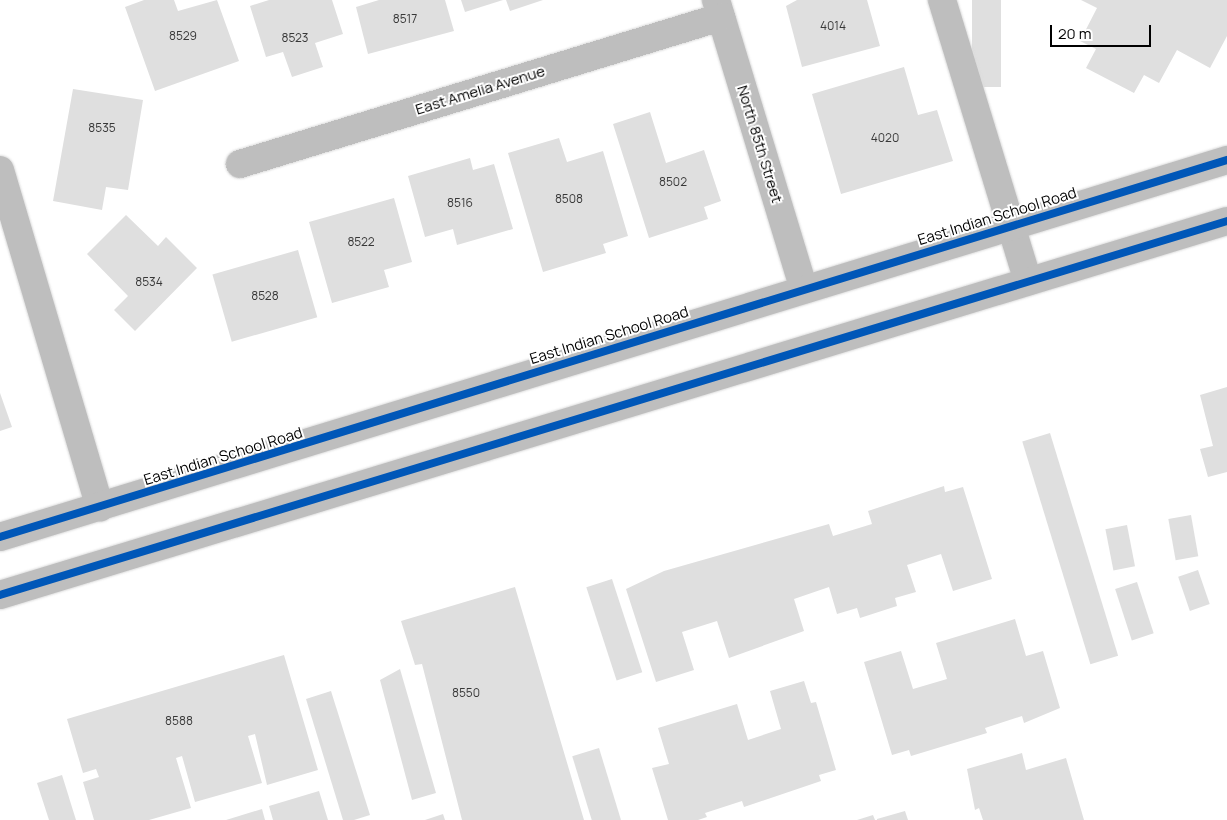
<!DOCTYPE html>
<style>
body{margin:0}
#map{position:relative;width:1227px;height:820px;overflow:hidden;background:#fff;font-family:Manrope,sans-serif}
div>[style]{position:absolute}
.building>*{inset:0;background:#dfdfdf;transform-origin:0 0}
.roads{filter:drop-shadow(0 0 1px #dbdbdb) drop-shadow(0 0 1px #dbdbdb)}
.minor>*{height:28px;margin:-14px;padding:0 14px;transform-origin:14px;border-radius:14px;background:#bebebe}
.major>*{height:28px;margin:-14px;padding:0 14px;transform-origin:14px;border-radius:14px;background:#bebebe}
.cycleway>*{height:8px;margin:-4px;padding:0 4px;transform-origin:4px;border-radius:4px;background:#0057b8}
span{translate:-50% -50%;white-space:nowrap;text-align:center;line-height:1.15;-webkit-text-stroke:4px #fff;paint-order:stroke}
.number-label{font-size:12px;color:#383838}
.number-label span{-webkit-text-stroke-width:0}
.street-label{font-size:15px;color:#000}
.scale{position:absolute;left:1050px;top:25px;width:101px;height:22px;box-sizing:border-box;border:2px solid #000;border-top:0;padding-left:6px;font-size:15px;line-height:18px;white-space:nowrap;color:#000;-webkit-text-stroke:4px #fff;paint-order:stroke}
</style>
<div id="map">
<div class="building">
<i style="clip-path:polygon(144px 0,174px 0,178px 11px,217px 0,239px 61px,155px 91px,125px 7px)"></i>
<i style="clip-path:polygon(269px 0,332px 0,343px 34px,315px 43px,323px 67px,292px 77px,283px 52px,266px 57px,250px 6px)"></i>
<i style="clip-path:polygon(379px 0,445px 0,454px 31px,368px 54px,356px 7px)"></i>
<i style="clip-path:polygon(461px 0,503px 0,465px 12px)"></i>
<i style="clip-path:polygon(506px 0,543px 0,510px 11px)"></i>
<i style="clip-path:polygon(797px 0,867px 0,880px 46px,802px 67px,786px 6px)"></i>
<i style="left:972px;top:0;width:29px;height:87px"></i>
<i style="clip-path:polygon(1081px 0,1227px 0,1227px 36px,1210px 68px,1177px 50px,1159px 83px,1144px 75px,1134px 93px,1086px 68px,1096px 49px,1080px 41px,1097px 8px)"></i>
<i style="clip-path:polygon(904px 67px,918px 115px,937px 110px,953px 161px,841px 194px,812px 94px)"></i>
<i style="clip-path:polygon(73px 89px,143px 100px,128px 190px,106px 187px,102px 210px,53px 201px)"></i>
<i style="clip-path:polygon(650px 112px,666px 163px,704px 150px,721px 201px,704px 207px,708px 219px,649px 238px,613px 124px)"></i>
<i style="clip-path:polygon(559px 138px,567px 162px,603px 151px,628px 236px,603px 244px,606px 253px,543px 272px,508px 153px)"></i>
<i style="clip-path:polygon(470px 158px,473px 170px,494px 164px,513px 229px,457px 245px,453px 229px,425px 237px,408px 176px)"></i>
<i style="clip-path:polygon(394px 198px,412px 262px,384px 270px,389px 287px,332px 303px,309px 222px)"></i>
<i style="clip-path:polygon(126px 215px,158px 246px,166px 237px,197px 268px,135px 331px,114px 310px,128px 296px,87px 254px)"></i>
<i style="left:298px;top:250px;width:70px;height:89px;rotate:74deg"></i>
<i style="clip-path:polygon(1227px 387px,1227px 472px,1208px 477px,1200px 449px,1213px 446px,1200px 395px)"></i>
<i style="clip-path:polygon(0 393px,12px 427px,0 431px)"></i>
<i style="left:1050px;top:433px;width:233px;height:29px;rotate:73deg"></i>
<i style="clip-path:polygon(944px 486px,945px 492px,963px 487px,992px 579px,953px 591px,941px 554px,907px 565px,916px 592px,895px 598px,897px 606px,860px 618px,857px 608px,837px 614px,829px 587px,794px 599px,804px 631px,729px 658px,717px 621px,682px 632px,694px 670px,656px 682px,626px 589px,664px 571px,829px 524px,833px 536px,872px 524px,868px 511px)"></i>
<i style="left:1191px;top:515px;width:42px;height:23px;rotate:80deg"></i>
<i style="left:1127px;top:525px;width:42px;height:22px;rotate:79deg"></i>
<i style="left:1198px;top:570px;width:36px;height:21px;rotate:71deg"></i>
<i style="left:612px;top:579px;width:98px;height:27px;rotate:72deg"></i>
<i style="left:1137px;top:582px;width:54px;height:23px;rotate:72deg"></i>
<i style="clip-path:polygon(515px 587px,584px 820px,462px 820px,422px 664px,415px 665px,401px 621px)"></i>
<i style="clip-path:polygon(1015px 619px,1026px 656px,1043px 651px,1060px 708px,1024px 723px,1022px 716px,985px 728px,987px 733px,911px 756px,909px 750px,892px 755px,864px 662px,901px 651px,913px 689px,947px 679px,936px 643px)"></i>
<i style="clip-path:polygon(284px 655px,318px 770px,267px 785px,255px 734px,248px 736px,262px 783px,195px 802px,182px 756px,176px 758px,191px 808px,149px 820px,94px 820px,83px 782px,99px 777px,96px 769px,83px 773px,67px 719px)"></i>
<i style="clip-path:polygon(400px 669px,436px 793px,412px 800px,380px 680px)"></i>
<i style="clip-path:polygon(804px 681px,811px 703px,816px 702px,836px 770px,819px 775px,821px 781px,744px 807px,742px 801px,705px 813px,707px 817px,698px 820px,668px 820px,652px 768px,669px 764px,658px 728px,737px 704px,748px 740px,781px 729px,770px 691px)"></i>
<i style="clip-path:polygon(331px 691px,370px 815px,354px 820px,343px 820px,306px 699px)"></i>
<i style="left:599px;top:748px;width:75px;height:28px;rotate:73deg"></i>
<i style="clip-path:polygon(1022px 753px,1026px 770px,1066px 758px,1084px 820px,983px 820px,979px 808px,975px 810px,967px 769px)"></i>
<i style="clip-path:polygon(62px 775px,76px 820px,49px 820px,37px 783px)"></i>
<i style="clip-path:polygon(319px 791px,328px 820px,273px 820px,269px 806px)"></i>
<i style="clip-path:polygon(262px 809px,265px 820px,226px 820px)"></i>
<i style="clip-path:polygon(905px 811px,908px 820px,877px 820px,877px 819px)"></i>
<i style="clip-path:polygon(443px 814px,445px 820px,425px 820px)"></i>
<i style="clip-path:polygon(873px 815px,875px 820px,857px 820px)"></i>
</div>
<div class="roads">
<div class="minor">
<i style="left:716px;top:0;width:302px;rotate:73.1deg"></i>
<i style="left:942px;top:0;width:294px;rotate:73deg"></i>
<i style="left:240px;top:164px;width:503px;rotate:-16.99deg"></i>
<i style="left:0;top:170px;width:352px;rotate:73.5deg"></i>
</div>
<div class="major">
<i style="left:0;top:537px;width:1284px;rotate:-17.08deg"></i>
<i style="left:0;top:595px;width:1283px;rotate:-16.95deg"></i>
</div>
</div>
<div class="cycleway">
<i style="left:0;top:537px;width:1284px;rotate:-17.08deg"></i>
<i style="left:0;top:595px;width:1283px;rotate:-16.95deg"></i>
</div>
<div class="number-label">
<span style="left:405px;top:19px">8517</span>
<span style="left:833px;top:26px">4014</span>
<span style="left:183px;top:36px">8529</span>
<span style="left:295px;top:38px">8523</span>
<span style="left:102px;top:128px">8535</span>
<span style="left:885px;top:138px">4020</span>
<span style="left:673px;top:182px">8502</span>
<span style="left:569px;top:199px">8508</span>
<span style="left:460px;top:203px">8516</span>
<span style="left:361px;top:242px">8522</span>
<span style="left:149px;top:282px">8534</span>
<span style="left:265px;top:296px">8528</span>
<span style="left:466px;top:693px">8550</span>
<span style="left:179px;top:721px">8588</span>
</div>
<div class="street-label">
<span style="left:480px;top:90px;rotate:-17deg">East Amelia Avenue</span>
<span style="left:760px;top:144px;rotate:73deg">North 85th Street</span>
<span style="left:997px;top:216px;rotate:-17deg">East Indian School Road</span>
<span style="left:609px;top:335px;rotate:-17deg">East Indian School Road</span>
<span style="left:223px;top:456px;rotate:-17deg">East Indian School Road</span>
</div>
<div class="scale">20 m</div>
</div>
